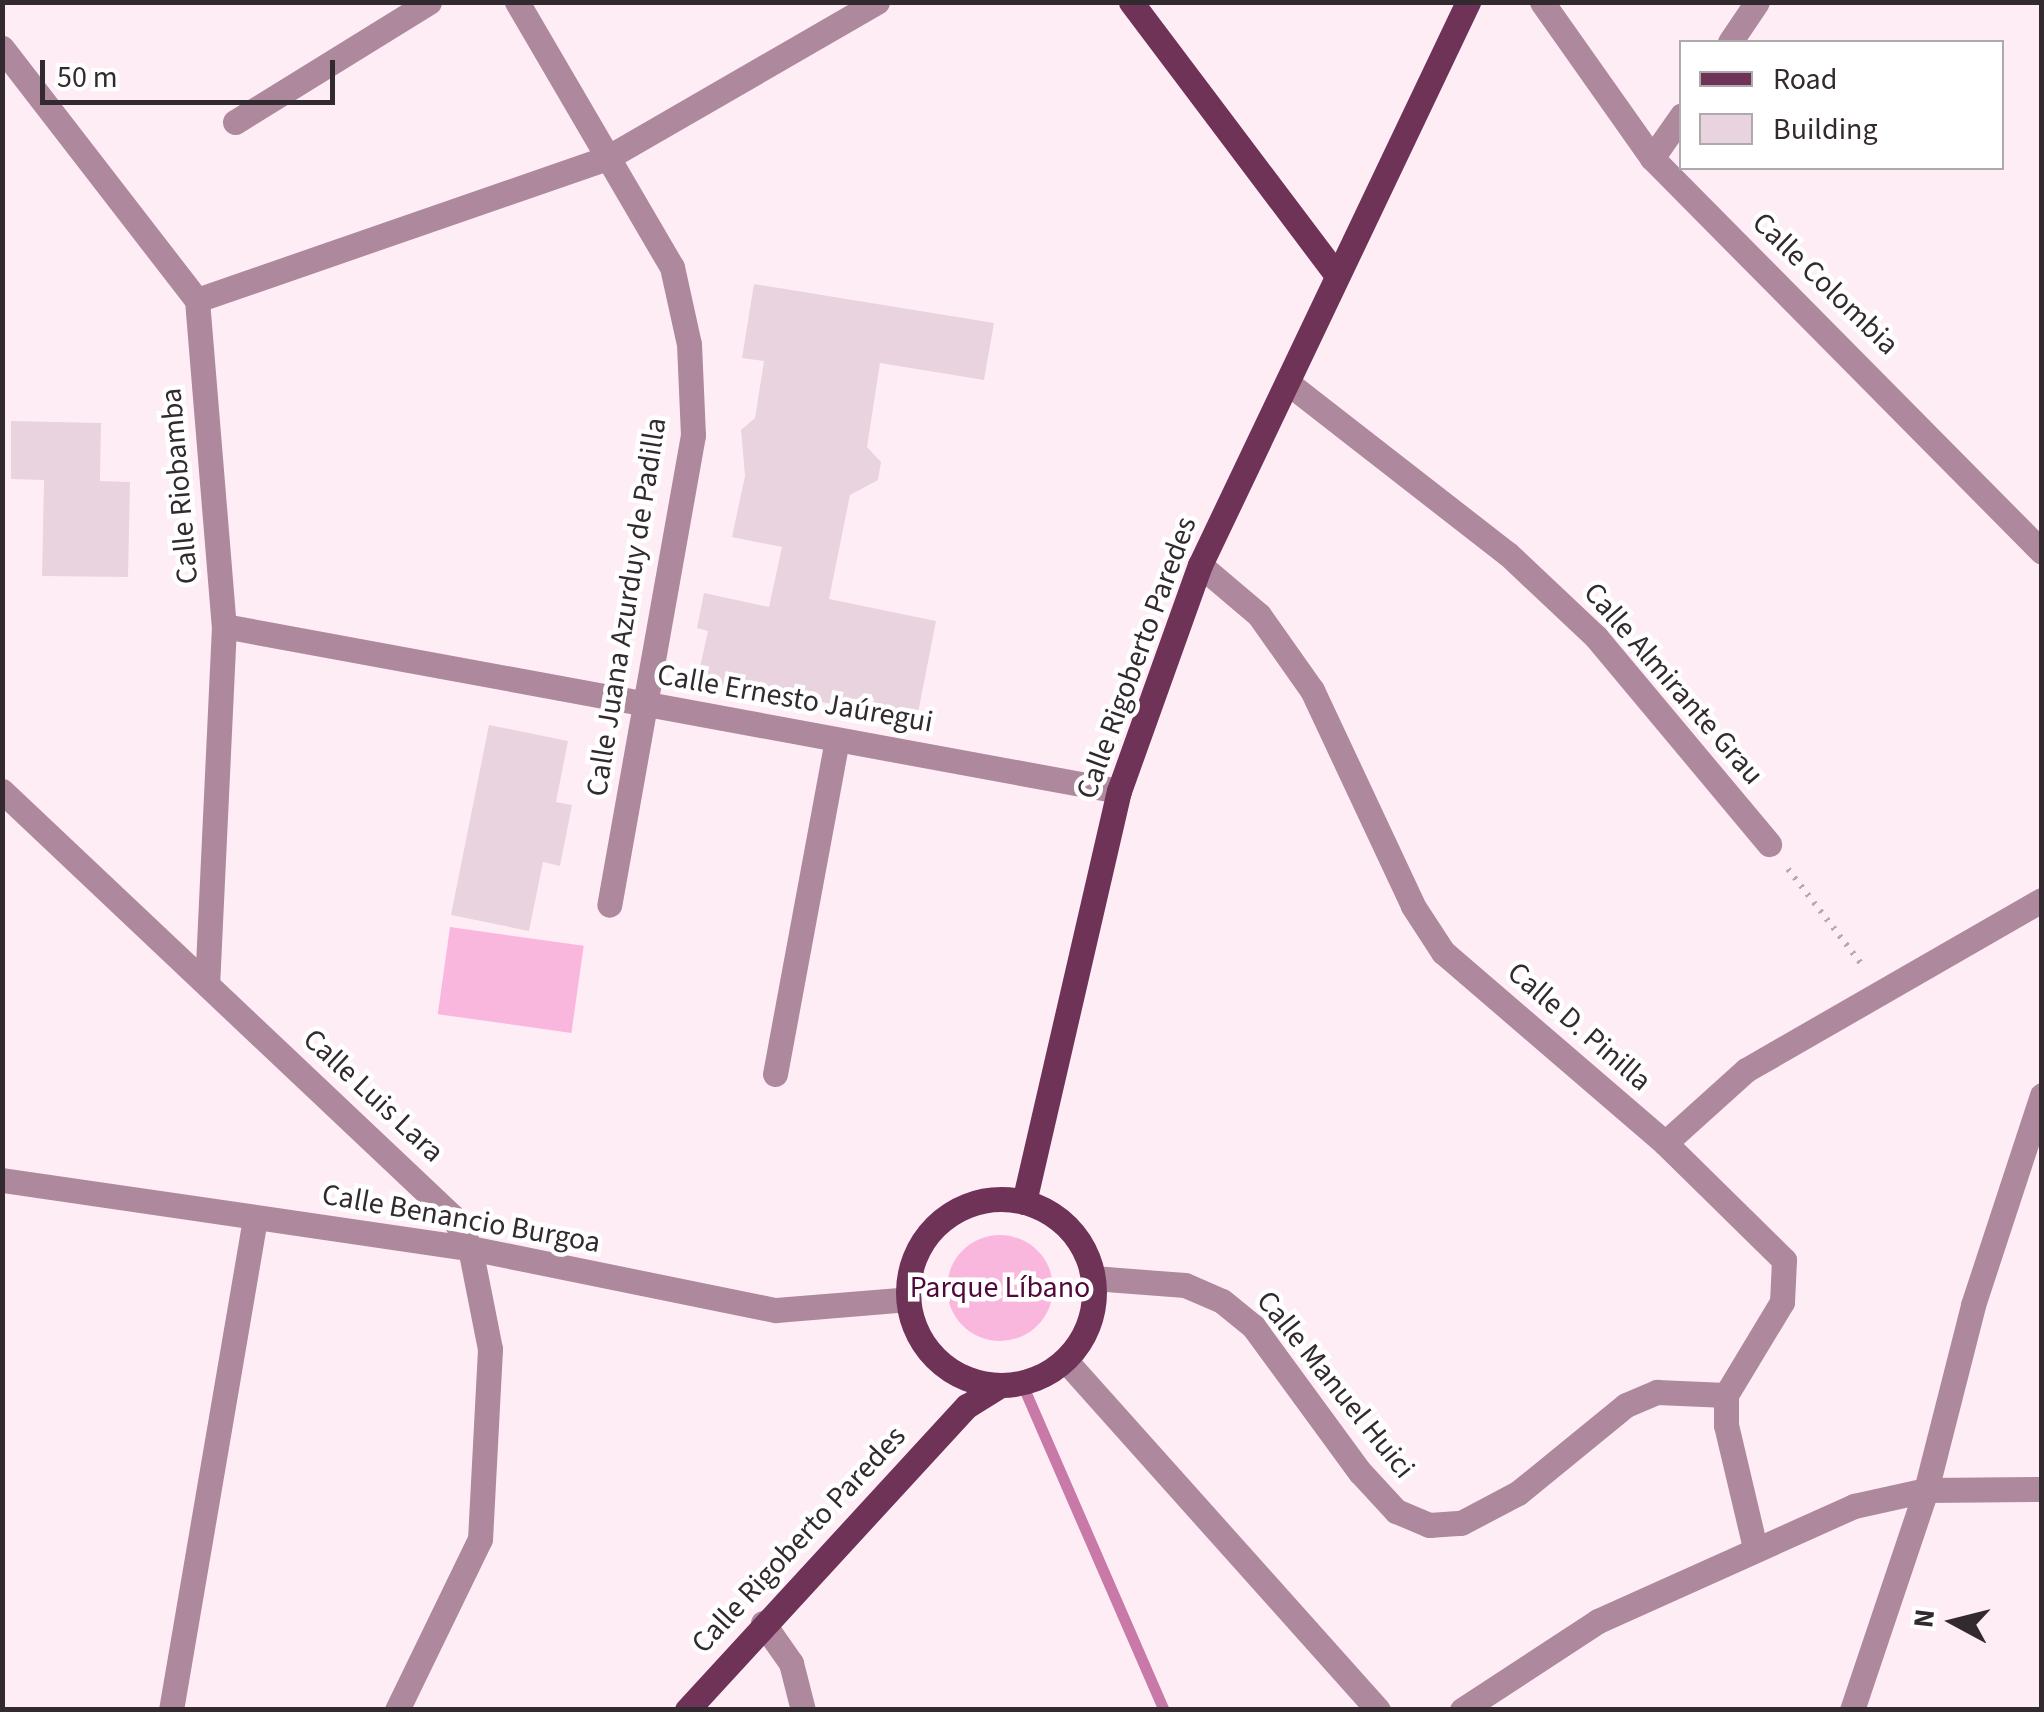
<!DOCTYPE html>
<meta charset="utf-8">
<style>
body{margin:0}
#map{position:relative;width:2044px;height:1712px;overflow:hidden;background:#ffedf6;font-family:"Source Sans 3",sans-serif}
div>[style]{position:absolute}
.green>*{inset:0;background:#fab7dd;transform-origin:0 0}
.round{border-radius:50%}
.stream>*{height:11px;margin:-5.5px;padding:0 5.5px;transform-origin:5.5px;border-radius:5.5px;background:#c879a7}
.building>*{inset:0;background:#e9d3df}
.path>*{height:6px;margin-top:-3px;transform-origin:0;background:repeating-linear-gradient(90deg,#b9aab2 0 2.5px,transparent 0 10.5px)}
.minor>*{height:25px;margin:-12.5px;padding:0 12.5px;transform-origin:12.5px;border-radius:12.5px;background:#ae899d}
.major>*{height:25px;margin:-12.5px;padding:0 12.5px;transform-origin:12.5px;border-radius:12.5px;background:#6f3358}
.major>.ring{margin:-12.5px;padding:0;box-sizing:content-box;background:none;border:25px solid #6f3358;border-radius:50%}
span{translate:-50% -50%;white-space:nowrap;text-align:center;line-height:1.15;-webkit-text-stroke:9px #fff;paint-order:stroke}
.street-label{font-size:30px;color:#322a2e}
.park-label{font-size:30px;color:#51083a}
.frame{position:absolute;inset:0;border:5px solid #322a2e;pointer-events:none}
.legend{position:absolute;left:1679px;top:40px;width:325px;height:130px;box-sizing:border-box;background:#fff;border:2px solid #adaaab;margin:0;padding:12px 18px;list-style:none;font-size:30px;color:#322a2e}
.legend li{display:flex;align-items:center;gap:20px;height:50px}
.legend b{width:50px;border:2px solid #adaaab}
.north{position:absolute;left:1904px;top:1572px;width:100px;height:100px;-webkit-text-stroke:8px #fff;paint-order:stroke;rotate:277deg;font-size:28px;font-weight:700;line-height:40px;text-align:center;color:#322a2e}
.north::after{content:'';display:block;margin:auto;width:35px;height:45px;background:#322a2e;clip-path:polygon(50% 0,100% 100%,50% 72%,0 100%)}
.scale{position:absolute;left:40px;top:60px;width:295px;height:45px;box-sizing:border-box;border:5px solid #322a2e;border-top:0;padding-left:12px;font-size:30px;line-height:35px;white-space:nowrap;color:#322a2e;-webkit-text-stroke:8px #fff;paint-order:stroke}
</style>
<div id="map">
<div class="green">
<i style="left:450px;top:927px;width:135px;height:88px;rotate:8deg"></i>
<i class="round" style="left:947px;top:1235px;width:106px;height:106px"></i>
</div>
<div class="stream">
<i style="left:1022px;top:1384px;width:356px;rotate:66.5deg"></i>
</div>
<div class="building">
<i style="clip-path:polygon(754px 284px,994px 323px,984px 380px,880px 363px,867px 447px,881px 462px,878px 480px,850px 495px,829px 599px,936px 621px,917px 718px,697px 681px,708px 631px,697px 628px,704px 593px,769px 607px,782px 547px,732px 537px,745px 476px,741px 430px,755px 418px,764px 361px,742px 358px)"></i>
<i style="clip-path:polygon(11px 421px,101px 423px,100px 481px,130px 482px,128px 577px,42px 576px,44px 480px,11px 479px)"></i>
<i style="clip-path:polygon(489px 725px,568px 741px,556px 802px,572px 805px,560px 866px,543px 862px,529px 931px,451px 915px)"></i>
</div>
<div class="path">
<i style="left:1788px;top:869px;width:123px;rotate:52.3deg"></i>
</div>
<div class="minor">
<i style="left:517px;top:2px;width:307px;rotate:59.7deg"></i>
<i style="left:672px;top:267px;width:79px;rotate:77.6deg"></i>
<i style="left:689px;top:344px;width:91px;rotate:87.5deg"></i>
<i style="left:693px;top:435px;width:477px;rotate:100.1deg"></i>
<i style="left:1542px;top:2px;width:191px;rotate:54.8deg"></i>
<i style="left:1652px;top:158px;width:554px;rotate:45.29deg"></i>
<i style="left:1730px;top:42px;width:48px;rotate:-56deg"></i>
<i style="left:2px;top:48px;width:319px;rotate:52.3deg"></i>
<i style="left:197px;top:300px;width:327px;rotate:85.3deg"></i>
<i style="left:224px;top:626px;width:358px;rotate:92.7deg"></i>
<i style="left:235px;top:122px;width:228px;rotate:-31.7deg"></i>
<i style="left:1652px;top:158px;width:52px;rotate:-55.1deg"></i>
<i style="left:197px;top:300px;width:432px;rotate:-19.1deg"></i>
<i style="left:605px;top:159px;width:314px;rotate:-30deg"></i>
<i style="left:1288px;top:383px;width:279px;rotate:37.9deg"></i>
<i style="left:1508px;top:554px;width:121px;rotate:43.3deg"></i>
<i style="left:1596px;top:637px;width:270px;rotate:50.1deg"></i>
<i style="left:1200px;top:565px;width:77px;rotate:40.3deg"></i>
<i style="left:1259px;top:615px;width:92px;rotate:54.8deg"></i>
<i style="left:1312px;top:690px;width:238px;rotate:64.9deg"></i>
<i style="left:1413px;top:906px;width:55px;rotate:56.9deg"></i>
<i style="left:1443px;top:952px;width:293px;rotate:40.7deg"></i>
<i style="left:1665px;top:1143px;width:167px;rotate:44.5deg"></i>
<i style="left:1784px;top:1260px;width:42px;rotate:92.7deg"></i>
<i style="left:1782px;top:1302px;width:109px;rotate:121.1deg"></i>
<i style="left:1726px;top:1395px;width:30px;rotate:90deg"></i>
<i style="left:1726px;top:1425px;width:126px;rotate:76.7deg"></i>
<i style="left:224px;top:626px;width:910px;rotate:10.45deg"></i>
<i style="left:2px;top:791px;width:620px;rotate:43.37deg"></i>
<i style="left:453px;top:1217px;width:35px;rotate:61deg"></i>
<i style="left:470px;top:1248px;width:103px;rotate:78.8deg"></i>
<i style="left:490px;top:1349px;width:190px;rotate:93deg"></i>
<i style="left:480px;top:1539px;width:190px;rotate:115.9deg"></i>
<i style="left:775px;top:1074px;width:340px;rotate:-79.5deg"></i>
<i style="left:1665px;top:1143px;width:109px;rotate:-42deg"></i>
<i style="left:1746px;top:1070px;width:341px;rotate:-29.9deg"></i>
<i style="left:2px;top:1180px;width:473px;rotate:8.3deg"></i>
<i style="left:470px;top:1248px;width:312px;rotate:11.5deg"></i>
<i style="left:776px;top:1310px;width:133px;rotate:-4.7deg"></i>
<i style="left:1093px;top:1278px;width:92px;rotate:4.4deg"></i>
<i style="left:1185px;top:1285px;width:40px;rotate:23.4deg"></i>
<i style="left:1222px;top:1301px;width:40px;rotate:39deg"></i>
<i style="left:1253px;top:1326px;width:181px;rotate:53.8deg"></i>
<i style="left:1360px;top:1472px;width:53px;rotate:47.3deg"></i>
<i style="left:1396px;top:1511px;width:36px;rotate:23deg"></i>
<i style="left:1429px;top:1525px;width:32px;rotate:-4deg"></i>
<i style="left:1461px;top:1523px;width:64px;rotate:-27.8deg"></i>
<i style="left:1518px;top:1493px;width:139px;rotate:-39.2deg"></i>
<i style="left:1626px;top:1405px;width:34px;rotate:-23deg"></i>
<i style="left:1657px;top:1392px;width:69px;rotate:2.5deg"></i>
<i style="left:1066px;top:1361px;width:468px;rotate:48.2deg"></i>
<i style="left:763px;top:1623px;width:49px;rotate:55deg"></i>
<i style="left:791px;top:1663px;width:49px;rotate:75.7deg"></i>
<i style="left:171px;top:1710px;width:499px;rotate:-80.3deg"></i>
<i style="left:1462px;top:1710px;width:163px;rotate:-33.2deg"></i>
<i style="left:1598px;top:1621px;width:281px;rotate:-24.2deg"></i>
<i style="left:1854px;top:1506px;width:74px;rotate:-12.5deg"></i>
<i style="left:1926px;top:1490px;width:116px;rotate:-0.5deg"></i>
<i style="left:1852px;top:1710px;width:232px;rotate:-71.4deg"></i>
<i style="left:1926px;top:1490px;width:191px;rotate:-75.7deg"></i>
<i style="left:1973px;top:1305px;width:221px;rotate:-71.8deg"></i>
</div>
<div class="major">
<i style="left:1131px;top:2px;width:342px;rotate:53deg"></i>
<i class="ring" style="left:908px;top:1199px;width:161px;height:161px"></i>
<i style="left:1024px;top:1202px;width:422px;rotate:-77deg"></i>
<i style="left:1119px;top:791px;width:240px;rotate:-70.3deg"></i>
<i style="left:1200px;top:565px;width:624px;rotate:-64.54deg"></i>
<i style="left:687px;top:1710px;width:413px;rotate:-47.4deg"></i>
<i style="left:967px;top:1406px;width:36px;rotate:-32deg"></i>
</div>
<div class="street-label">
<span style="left:1825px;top:284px;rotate:44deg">Calle Colombia</span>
<span style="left:180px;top:486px;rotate:-95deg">Calle Riobamba</span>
<span style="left:627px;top:607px;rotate:-81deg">Calle Juana Azurduy de Padilla</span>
<span style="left:1137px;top:658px;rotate:-70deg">Calle Rigoberto Paredes</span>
<span style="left:1673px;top:684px;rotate:49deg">Calle Almirante Grau</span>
<span style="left:795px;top:699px;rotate:10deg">Calle Ernesto Jaúregui</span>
<span style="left:1579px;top:1027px;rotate:41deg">Calle D. Pinilla</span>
<span style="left:373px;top:1096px;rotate:43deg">Calle Luis Lara</span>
<span style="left:461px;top:1219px;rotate:10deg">Calle Benancio Burgoa</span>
<span style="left:1335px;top:1385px;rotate:51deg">Calle Manuel Huici</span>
<span style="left:799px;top:1540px;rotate:-47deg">Calle Rigoberto Paredes</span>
</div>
<div class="park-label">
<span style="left:1000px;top:1288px">Parque Líbano</span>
</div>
<div class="frame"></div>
<ul class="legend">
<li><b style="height:12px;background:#6f3358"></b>Road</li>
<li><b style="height:28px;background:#e9d3df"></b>Building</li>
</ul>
<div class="north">N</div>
<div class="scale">50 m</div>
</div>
